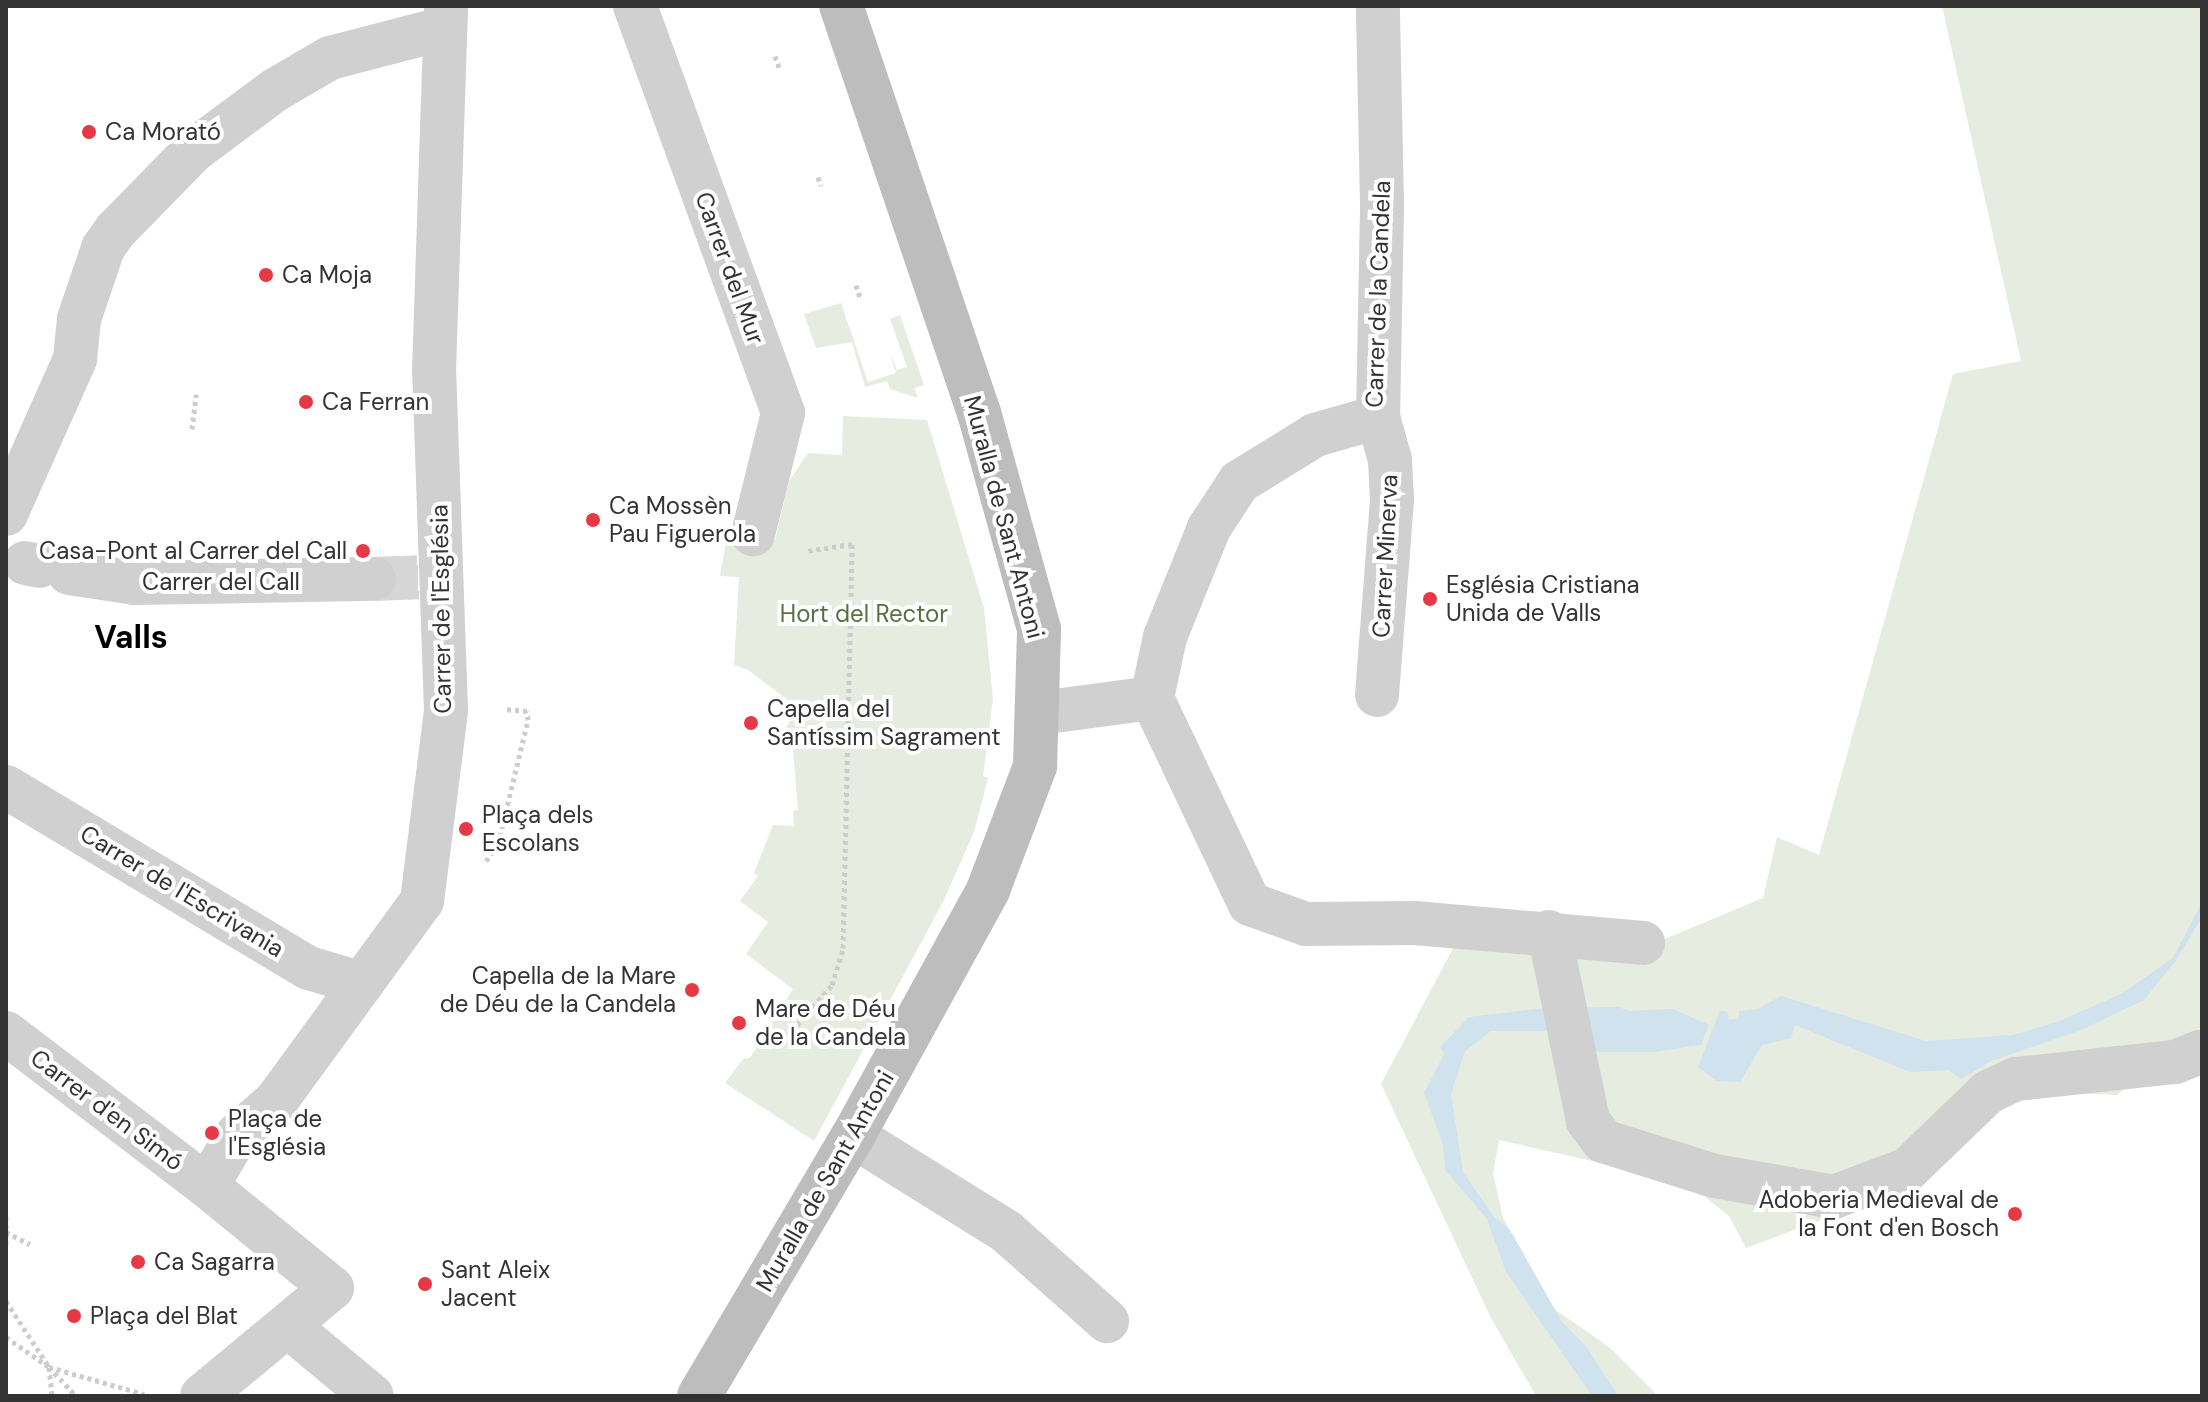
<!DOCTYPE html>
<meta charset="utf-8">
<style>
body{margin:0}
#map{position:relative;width:2208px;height:1402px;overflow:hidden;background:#fff;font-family:"DM Sans",sans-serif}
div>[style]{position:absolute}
.green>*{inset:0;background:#e6ecdf}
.water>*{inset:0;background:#cfe2ee}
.pedestrian-tunnel>*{height:44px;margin-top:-22px;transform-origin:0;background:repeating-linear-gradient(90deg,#d6d6d6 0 44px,transparent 0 66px)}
.path>*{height:5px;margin-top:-2.5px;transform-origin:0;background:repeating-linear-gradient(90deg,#cdcdcd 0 4px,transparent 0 8px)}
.pedestrian>*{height:44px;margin:-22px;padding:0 22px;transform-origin:22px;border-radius:22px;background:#d0d0d0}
.minor>*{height:44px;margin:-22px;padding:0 22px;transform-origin:22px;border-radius:22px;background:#d0d0d0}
.secondary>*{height:44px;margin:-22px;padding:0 22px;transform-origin:22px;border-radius:22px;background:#bdbdbd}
.dots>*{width:22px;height:22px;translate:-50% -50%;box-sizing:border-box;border:4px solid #fff;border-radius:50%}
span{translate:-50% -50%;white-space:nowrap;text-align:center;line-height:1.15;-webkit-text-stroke:8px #fff;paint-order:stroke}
.poi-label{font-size:24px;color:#333}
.left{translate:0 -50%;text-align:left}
.right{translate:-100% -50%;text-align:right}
.street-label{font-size:24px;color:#333}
.park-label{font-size:24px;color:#56703f}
.district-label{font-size:32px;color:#000;font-weight:700}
.frame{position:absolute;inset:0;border:8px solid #333;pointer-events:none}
</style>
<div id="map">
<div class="green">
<i style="clip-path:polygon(1942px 6px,2202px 6px,2202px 1026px,2117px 1095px,2002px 1090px,1896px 1192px,1746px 1248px,1729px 1216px,1704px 1196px,1659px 1176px,1499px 1140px,1493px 1173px,1503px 1218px,1553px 1308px,1609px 1347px,1658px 1396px,1536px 1396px,1491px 1318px,1381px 1084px,1458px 939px,1612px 961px,1763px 898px,1777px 837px,1819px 855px,1953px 374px,2021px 361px)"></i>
<i style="clip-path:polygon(841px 303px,868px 382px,896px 373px,889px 351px,897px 370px,907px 367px,890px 319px,900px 315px,924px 385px,914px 388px,918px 398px,890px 389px,887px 381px,865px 387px,852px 342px,816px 348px,804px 314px)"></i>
<i style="clip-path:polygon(843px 416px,927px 420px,984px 608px,993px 699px,983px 776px,988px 778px,974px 832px,943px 902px,814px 1141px,725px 1083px,743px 1059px,750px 1058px,793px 989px,746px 954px,768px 922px,740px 901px,758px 876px,754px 873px,773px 825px,794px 826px,793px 811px,798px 810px,792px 737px,785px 730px,797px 707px,748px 670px,734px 665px,739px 577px,720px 576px,727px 535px,775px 540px,789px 481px,808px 453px,842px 455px)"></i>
</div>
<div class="water">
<i style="clip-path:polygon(2202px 902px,2202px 917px,2177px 959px,2144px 1000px,2081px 1030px,1991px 1061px,1961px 1079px,1949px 1070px,1910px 1072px,1795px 1025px,1791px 1038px,1762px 1045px,1740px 1082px,1717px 1081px,1698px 1067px,1720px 1011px,1727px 1011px,1729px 1020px,1739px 1018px,1739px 1011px,1758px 1009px,1781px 996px,1926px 1041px,2013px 1035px,2057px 1022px,2121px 994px,2173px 958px)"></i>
<i style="clip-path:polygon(1618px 1007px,1630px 1011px,1673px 1009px,1709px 1025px,1701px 1045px,1653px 1052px,1599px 1052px,1546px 1031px,1491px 1031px,1465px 1051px,1451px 1094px,1463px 1172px,1493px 1216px,1510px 1230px,1562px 1322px,1586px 1346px,1618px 1396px,1592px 1396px,1506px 1272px,1487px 1219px,1445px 1170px,1443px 1144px,1424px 1093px,1444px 1054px,1440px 1047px,1469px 1017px,1544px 1008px)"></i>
</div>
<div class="pedestrian-tunnel">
<i style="left:374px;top:579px;width:53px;rotate:-2.2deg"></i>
</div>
<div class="path">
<i style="left:775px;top:56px;width:12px;rotate:70deg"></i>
<i style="left:818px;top:177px;width:9px;rotate:72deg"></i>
<i style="left:856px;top:285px;width:13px;rotate:72deg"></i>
<i style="left:192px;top:429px;width:35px;rotate:-83deg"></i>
<i style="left:486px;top:861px;width:21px;rotate:-55deg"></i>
<i style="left:498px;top:844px;width:128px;rotate:-76.4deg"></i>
<i style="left:528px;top:720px;width:9px;rotate:-96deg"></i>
<i style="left:527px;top:711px;width:24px;rotate:-175deg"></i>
<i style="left:797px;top:1025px;width:53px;rotate:-48.8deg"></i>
<i style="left:832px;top:985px;width:39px;rotate:-73deg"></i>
<i style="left:843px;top:948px;width:404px;rotate:-88.7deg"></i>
<i style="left:852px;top:544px;width:47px;rotate:171.3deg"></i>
<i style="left:6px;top:1217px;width:31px;rotate:90deg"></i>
<i style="left:6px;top:1232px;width:27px;rotate:27deg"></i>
<i style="left:6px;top:1301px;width:79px;rotate:56.9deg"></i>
<i style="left:49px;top:1367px;width:29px;rotate:84deg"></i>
<i style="left:6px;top:1337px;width:52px;rotate:34.9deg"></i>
<i style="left:49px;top:1367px;width:40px;rotate:47deg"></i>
<i style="left:49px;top:1367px;width:99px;rotate:15.9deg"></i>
</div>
<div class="pedestrian">
<i style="left:6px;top:514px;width:170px;rotate:-66deg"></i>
<i style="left:75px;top:359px;width:40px;rotate:-84.3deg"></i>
<i style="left:79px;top:319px;width:75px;rotate:-71.3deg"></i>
<i style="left:103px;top:248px;width:21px;rotate:-55deg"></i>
<i style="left:115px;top:231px;width:112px;rotate:-45.7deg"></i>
<i style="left:193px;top:151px;width:102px;rotate:-36.6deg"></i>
<i style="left:275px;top:90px;width:64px;rotate:-30.2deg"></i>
<i style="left:330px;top:58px;width:119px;rotate:-14.6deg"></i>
<i style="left:25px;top:563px;width:15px;rotate:11deg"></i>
<i style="left:69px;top:573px;width:67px;rotate:8.6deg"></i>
<i style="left:135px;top:583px;width:239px;rotate:-1deg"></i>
<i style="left:6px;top:787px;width:353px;rotate:30.9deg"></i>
<i style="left:309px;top:968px;width:55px;rotate:16.8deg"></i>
<i style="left:6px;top:1033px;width:253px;rotate:37.3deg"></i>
</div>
<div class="minor">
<i style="left:635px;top:6px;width:433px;rotate:70deg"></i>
<i style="left:783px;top:413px;width:125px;rotate:103.9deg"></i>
<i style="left:1377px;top:695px;width:197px;rotate:-85.6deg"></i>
<i style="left:1392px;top:499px;width:39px;rotate:-93deg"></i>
<i style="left:1390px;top:460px;width:45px;rotate:-105.6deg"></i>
<i style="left:1378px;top:417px;width:213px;rotate:-88.9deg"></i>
<i style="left:1382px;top:204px;width:198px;rotate:-91.2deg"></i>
<i style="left:1152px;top:698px;width:228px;rotate:64.6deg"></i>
<i style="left:1250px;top:904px;width:59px;rotate:19.7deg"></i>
<i style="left:1306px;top:924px;width:109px;rotate:-0.5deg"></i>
<i style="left:1415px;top:923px;width:229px;rotate:5deg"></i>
<i style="left:1152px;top:698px;width:62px;rotate:-78deg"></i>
<i style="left:1165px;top:637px;width:118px;rotate:-68deg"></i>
<i style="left:1209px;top:528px;width:55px;rotate:-56.9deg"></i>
<i style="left:1239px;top:482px;width:89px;rotate:-31.7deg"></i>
<i style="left:1315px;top:435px;width:66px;rotate:-15.9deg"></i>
<i style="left:1040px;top:713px;width:113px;rotate:-7.6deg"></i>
<i style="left:1549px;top:932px;width:193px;rotate:78.3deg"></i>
<i style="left:1588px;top:1121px;width:25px;rotate:53deg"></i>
<i style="left:1603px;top:1141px;width:117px;rotate:17.4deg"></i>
<i style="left:1715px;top:1176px;width:121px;rotate:10deg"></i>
<i style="left:1834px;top:1197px;width:79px;rotate:-20.7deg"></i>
<i style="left:1908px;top:1169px;width:111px;rotate:-43.9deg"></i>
<i style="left:1988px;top:1092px;width:31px;rotate:-25deg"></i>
<i style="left:2016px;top:1079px;width:160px;rotate:-6.1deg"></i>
<i style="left:2175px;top:1062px;width:29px;rotate:-22deg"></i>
<i style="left:853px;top:1136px;width:181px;rotate:31.9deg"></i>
<i style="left:1007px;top:1232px;width:134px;rotate:41.7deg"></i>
<i style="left:288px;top:1326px;width:109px;rotate:39.8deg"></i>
<i style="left:202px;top:1396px;width:169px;rotate:-39.7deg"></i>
<i style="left:332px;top:1288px;width:161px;rotate:-140.8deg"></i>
<i style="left:207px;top:1186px;width:59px;rotate:-59.5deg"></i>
<i style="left:237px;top:1135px;width:52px;rotate:-41.1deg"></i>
<i style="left:276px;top:1101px;width:248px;rotate:-53.9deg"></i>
<i style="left:422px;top:901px;width:193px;rotate:-82.8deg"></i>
<i style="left:446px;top:710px;width:339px;rotate:-92deg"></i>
<i style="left:434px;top:371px;width:365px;rotate:-88.1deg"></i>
</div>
<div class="secondary">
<i style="left:699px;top:1396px;width:302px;rotate:-59.4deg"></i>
<i style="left:853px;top:1136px;width:281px;rotate:-61.2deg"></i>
<i style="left:988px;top:890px;width:133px;rotate:-69.2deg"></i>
<i style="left:1035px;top:766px;width:137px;rotate:-88.3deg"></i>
<i style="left:1039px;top:629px;width:224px;rotate:-105.5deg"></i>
<i style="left:979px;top:413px;width:430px;rotate:-108.7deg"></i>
</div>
<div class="dots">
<i style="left:89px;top:132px;background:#e63946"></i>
<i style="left:266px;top:275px;background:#e63946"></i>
<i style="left:306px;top:402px;background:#e63946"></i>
<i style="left:593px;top:520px;background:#e63946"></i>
<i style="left:363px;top:551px;background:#e63946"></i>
<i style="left:1430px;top:599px;background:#e63946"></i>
<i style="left:751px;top:723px;background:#e63946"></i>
<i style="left:466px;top:829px;background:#e63946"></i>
<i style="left:692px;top:990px;background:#e63946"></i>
<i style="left:739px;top:1023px;background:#e63946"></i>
<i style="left:212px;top:1133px;background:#e63946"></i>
<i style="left:2015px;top:1214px;background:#e63946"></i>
<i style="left:138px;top:1262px;background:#e63946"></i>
<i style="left:425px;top:1284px;background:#e63946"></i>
<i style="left:74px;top:1316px;background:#e63946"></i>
</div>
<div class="poi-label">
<span class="left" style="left:105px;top:132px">Ca Morató</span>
<span class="left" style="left:282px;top:275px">Ca Moja</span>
<span class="left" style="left:322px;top:402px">Ca Ferran</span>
<span class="left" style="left:609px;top:520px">Ca Mossèn<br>Pau Figuerola</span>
<span class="right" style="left:347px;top:551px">Casa-Pont al Carrer del Call</span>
<span class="left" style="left:1446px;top:599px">Església Cristiana<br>Unida de Valls</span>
<span class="left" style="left:767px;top:723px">Capella del<br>Santíssim Sagrament</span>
<span class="left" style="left:482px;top:829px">Plaça dels<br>Escolans</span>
<span class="right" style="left:676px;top:990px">Capella de la Mare<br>de Déu de la Candela</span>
<span class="left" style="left:755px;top:1023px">Mare de Déu<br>de la Candela</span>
<span class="left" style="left:228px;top:1133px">Plaça de<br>l'Església</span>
<span class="right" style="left:1999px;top:1214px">Adoberia Medieval de<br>la Font d'en Bosch</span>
<span class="left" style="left:154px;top:1262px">Ca Sagarra</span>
<span class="left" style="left:441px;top:1284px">Sant Aleix<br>Jacent</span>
<span class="left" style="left:90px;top:1316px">Plaça del Blat</span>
</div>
<div class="street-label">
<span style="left:730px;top:268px;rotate:70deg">Carrer del Mur</span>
<span style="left:1378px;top:294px;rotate:-88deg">Carrer de la Candela</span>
<span style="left:1004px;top:517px;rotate:75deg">Muralla de Sant Antoni</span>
<span style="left:1385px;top:556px;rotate:-87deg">Carrer Minerva</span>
<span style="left:221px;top:582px">Carrer del Call</span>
<span style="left:441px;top:609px;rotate:-91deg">Carrer de l'Església</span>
<span style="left:182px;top:891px;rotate:31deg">Carrer de l'Escrivania</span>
<span style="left:107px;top:1110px;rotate:37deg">Carrer d'en Simó</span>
<span style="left:825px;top:1181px;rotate:-60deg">Muralla de Sant Antoni</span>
</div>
<div class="park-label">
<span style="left:864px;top:614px">Hort del Rector</span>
</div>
<div class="district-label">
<span style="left:131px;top:637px">Valls</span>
</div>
<div class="frame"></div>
</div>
